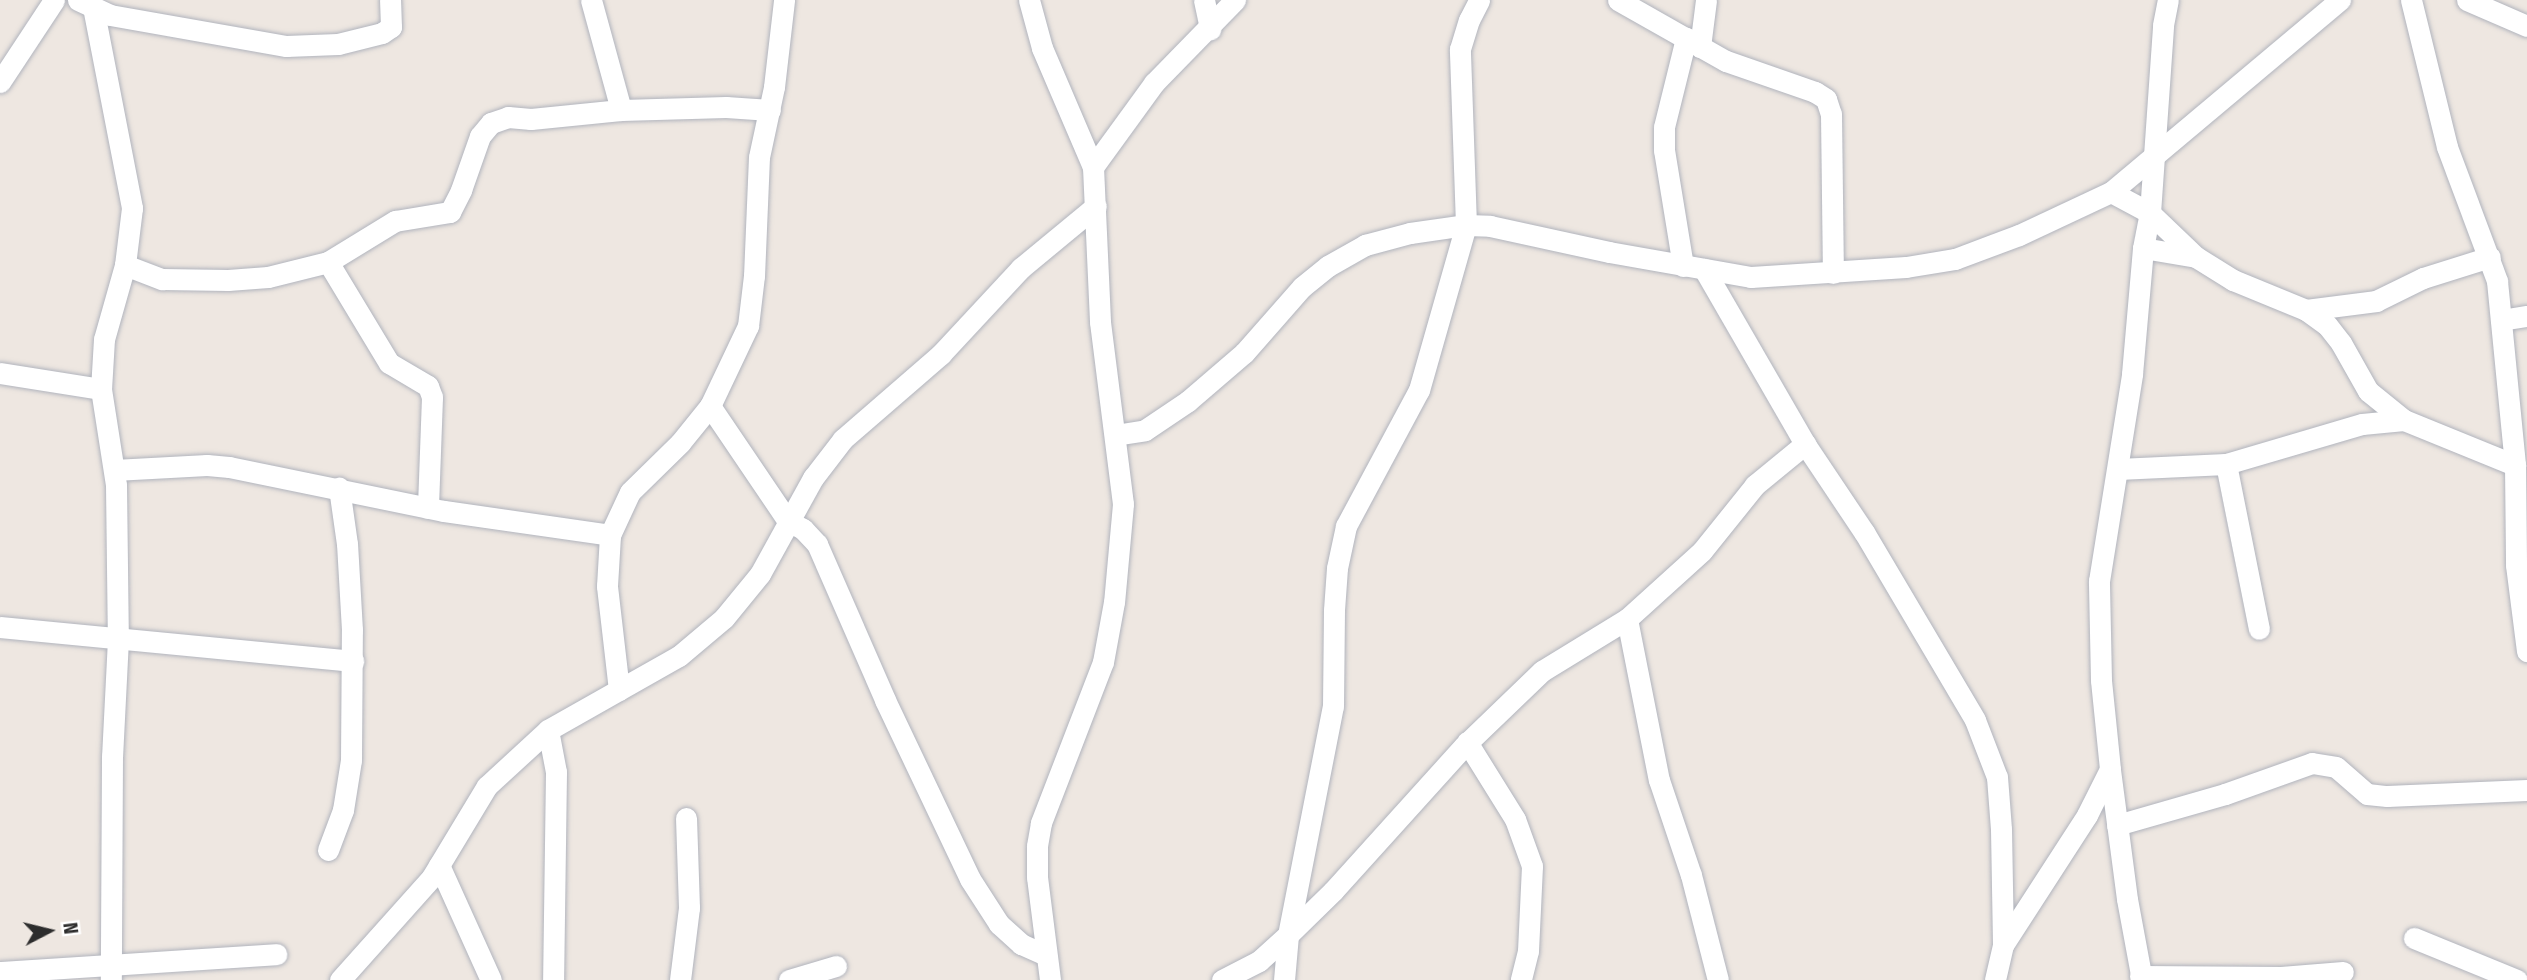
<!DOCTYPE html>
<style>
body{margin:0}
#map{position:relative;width:2527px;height:980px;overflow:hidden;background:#eee7e1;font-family:"Fira Sans Condensed",sans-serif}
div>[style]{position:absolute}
.roads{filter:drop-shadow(0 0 2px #b1b4bd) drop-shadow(0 0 2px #b1b4bd)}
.street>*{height:21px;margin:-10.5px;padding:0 10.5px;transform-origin:10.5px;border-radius:10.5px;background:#fff}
span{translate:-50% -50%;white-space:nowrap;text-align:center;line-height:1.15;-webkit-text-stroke:5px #fff;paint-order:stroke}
.north{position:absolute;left:14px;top:896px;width:70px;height:70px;-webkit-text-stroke:5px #fff;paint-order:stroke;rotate:83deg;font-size:19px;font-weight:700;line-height:28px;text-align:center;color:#2d2d2d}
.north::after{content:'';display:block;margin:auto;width:24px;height:32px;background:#2d2d2d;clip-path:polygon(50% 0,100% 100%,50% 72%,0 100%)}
</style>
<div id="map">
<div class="roads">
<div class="street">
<i style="left:78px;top:0;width:35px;rotate:25deg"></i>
<i style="left:110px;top:15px;width:179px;rotate:10deg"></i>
<i style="left:286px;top:46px;width:52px;rotate:-2.2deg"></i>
<i style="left:338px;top:44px;width:45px;rotate:-14deg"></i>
<i style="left:382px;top:33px;width:11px;rotate:-34deg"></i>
<i style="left:391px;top:27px;width:27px;rotate:-92deg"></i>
<i style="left:591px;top:0;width:114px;rotate:74.7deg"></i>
<i style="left:1029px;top:0;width:50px;rotate:74.8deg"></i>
<i style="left:1042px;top:48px;width:129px;rotate:66.8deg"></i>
<i style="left:1093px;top:167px;width:155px;rotate:87.4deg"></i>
<i style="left:1100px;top:322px;width:183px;rotate:82.8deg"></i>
<i style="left:1123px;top:504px;width:98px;rotate:95.2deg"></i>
<i style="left:1114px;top:602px;width:61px;rotate:100.4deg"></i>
<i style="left:1103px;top:662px;width:173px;rotate:111.1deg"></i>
<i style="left:1041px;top:823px;width:23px;rotate:100deg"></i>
<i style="left:1037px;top:846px;width:31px;rotate:90deg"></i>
<i style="left:1037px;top:877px;width:104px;rotate:82.8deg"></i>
<i style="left:1204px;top:0;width:30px;rotate:78deg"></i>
<i style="left:1618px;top:0;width:124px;rotate:29.5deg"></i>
<i style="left:1726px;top:61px;width:94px;rotate:19.2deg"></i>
<i style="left:1815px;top:92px;width:13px;rotate:32deg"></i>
<i style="left:1826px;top:99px;width:16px;rotate:72deg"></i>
<i style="left:1831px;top:114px;width:159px;rotate:89.3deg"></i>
<i style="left:2411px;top:0;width:151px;rotate:76.2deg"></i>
<i style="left:2447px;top:147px;width:143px;rotate:69.5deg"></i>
<i style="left:2497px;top:281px;width:185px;rotate:84.4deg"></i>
<i style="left:2515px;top:465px;width:100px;rotate:89.4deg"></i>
<i style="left:2516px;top:565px;width:87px;rotate:82.7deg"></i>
<i style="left:2467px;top:0;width:65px;rotate:23.4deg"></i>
<i style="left:93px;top:7px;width:205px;rotate:79deg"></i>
<i style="left:132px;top:208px;width:57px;rotate:97deg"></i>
<i style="left:125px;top:265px;width:77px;rotate:105.8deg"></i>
<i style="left:104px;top:339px;width:50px;rotate:93.4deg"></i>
<i style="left:101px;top:389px;width:97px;rotate:81.1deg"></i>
<i style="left:116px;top:485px;width:154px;rotate:89.3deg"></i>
<i style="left:118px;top:639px;width:117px;rotate:92.9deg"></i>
<i style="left:112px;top:756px;width:224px;rotate:90.3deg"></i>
<i style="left:1700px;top:47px;width:47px;rotate:-82.7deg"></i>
<i style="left:0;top:82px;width:98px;rotate:-56.6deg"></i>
<i style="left:1093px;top:167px;width:104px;rotate:-54deg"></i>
<i style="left:1154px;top:83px;width:116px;rotate:-45.7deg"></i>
<i style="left:2111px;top:192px;width:44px;rotate:28.3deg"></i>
<i style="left:2150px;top:213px;width:64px;rotate:43.7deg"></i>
<i style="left:2196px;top:257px;width:44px;rotate:31.9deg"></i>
<i style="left:2233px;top:280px;width:79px;rotate:22.3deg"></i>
<i style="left:2306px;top:310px;width:26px;rotate:36deg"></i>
<i style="left:2327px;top:325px;width:23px;rotate:52deg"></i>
<i style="left:2341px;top:343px;width:55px;rotate:60.6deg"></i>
<i style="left:2368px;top:391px;width:46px;rotate:38.9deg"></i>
<i style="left:2143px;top:248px;width:54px;rotate:9.6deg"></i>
<i style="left:328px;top:262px;width:118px;rotate:58.9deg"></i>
<i style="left:389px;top:363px;width:45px;rotate:30.5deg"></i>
<i style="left:428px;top:386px;width:12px;rotate:70deg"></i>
<i style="left:432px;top:397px;width:111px;rotate:92.1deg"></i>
<i style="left:125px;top:265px;width:40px;rotate:21deg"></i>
<i style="left:162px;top:279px;width:66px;rotate:0.9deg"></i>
<i style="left:228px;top:280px;width:40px;rotate:-4.3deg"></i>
<i style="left:268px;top:277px;width:62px;rotate:-14deg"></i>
<i style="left:328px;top:262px;width:79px;rotate:-31.5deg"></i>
<i style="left:395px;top:221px;width:56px;rotate:-9.3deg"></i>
<i style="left:450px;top:212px;width:25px;rotate:-63deg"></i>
<i style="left:461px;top:190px;width:57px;rotate:-70.6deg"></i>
<i style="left:480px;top:136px;width:17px;rotate:-50deg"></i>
<i style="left:491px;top:123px;width:18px;rotate:-19deg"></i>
<i style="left:508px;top:117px;width:23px;rotate:5deg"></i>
<i style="left:531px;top:119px;width:90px;rotate:-5.7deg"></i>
<i style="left:621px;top:110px;width:105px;rotate:-1.6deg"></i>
<i style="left:726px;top:107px;width:44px;rotate:3.9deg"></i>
<i style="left:1683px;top:266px;width:118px;rotate:-99.3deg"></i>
<i style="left:1664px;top:150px;width:23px;rotate:-90deg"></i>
<i style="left:1664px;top:127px;width:92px;rotate:-76.1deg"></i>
<i style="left:1704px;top:269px;width:202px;rotate:60deg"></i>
<i style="left:1805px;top:444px;width:106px;rotate:56.2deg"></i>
<i style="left:1864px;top:532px;width:218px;rotate:59.4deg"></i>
<i style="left:1975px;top:720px;width:61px;rotate:68.9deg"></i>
<i style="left:1997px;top:777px;width:52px;rotate:85.6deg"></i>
<i style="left:2001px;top:829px;width:116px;rotate:89deg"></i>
<i style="left:2003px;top:945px;width:36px;rotate:103deg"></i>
<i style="left:2306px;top:310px;width:71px;rotate:-7.3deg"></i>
<i style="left:2376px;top:301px;width:52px;rotate:-26.1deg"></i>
<i style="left:2423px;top:278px;width:70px;rotate:-17.4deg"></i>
<i style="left:2501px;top:320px;width:26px;rotate:-9deg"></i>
<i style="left:0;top:373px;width:102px;rotate:9deg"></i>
<i style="left:710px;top:406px;width:139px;rotate:55.9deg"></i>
<i style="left:788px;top:521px;width:17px;rotate:28deg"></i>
<i style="left:803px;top:529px;width:21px;rotate:47deg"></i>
<i style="left:817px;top:544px;width:170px;rotate:66.4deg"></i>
<i style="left:885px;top:700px;width:198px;rotate:64.6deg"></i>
<i style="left:970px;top:879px;width:54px;rotate:57.2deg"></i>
<i style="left:999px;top:924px;width:30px;rotate:42deg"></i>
<i style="left:1021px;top:944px;width:27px;rotate:24deg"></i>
<i style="left:1115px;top:435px;width:30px;rotate:-9deg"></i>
<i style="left:1145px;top:430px;width:52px;rotate:-34deg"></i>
<i style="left:1188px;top:401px;width:74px;rotate:-40.6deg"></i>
<i style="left:1244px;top:353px;width:88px;rotate:-48.7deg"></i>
<i style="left:1302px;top:287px;width:33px;rotate:-39deg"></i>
<i style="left:1328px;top:266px;width:43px;rotate:-29.6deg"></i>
<i style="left:1365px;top:245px;width:47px;rotate:-14.9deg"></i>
<i style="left:1410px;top:233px;width:57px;rotate:-8.1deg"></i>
<i style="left:1466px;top:225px;width:24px;rotate:2deg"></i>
<i style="left:1490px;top:226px;width:122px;rotate:12.3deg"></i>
<i style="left:1609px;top:252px;width:144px;rotate:10deg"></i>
<i style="left:1751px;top:277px;width:155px;rotate:-3.7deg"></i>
<i style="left:1906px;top:267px;width:50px;rotate:-9.3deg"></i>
<i style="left:1955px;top:259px;width:68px;rotate:-20.6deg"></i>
<i style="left:2019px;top:235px;width:102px;rotate:-25.1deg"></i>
<i style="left:2111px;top:192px;width:299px;rotate:-40deg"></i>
<i style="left:2226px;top:464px;width:168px;rotate:78.7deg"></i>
<i style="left:2118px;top:469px;width:108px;rotate:-2.7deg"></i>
<i style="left:2226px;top:464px;width:142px;rotate:-16.4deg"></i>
<i style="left:2362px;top:424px;width:42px;rotate:-5.4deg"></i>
<i style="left:2404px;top:420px;width:120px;rotate:22.1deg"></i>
<i style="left:114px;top:470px;width:93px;rotate:-3.1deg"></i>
<i style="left:207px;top:465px;width:22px;rotate:5deg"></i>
<i style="left:229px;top:467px;width:219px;rotate:11.6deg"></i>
<i style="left:444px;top:511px;width:168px;rotate:8.2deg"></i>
<i style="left:1627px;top:619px;width:164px;rotate:78.8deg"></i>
<i style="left:1659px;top:780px;width:100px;rotate:71.4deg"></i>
<i style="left:1691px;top:875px;width:108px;rotate:75.6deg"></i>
<i style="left:0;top:627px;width:355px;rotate:5.5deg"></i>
<i style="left:619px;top:690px;width:105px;rotate:-96.6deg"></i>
<i style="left:607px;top:586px;width:51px;rotate:-86.6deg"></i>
<i style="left:610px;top:535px;width:47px;rotate:-65.1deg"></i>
<i style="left:630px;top:492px;width:70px;rotate:-44.4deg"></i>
<i style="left:680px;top:443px;width:48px;rotate:-51deg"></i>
<i style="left:710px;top:406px;width:89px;rotate:-64.6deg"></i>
<i style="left:748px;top:326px;width:50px;rotate:-83.2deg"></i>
<i style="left:754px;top:276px;width:119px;rotate:-87.6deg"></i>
<i style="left:759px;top:157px;width:72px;rotate:-77.9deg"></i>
<i style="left:774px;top:87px;width:88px;rotate:-83.4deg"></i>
<i style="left:548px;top:730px;width:43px;rotate:79.2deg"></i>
<i style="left:556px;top:772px;width:208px;rotate:90.8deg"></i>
<i style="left:1467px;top:742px;width:91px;rotate:58.1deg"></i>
<i style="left:1515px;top:819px;width:50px;rotate:70.1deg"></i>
<i style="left:1532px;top:866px;width:85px;rotate:92.7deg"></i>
<i style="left:1528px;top:951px;width:30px;rotate:104deg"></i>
<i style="left:2117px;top:825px;width:112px;rotate:-16deg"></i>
<i style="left:2225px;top:794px;width:92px;rotate:-19.6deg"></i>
<i style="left:2312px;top:763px;width:24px;rotate:9deg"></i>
<i style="left:2336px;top:767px;width:41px;rotate:41.1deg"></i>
<i style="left:2367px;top:794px;width:20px;rotate:6deg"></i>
<i style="left:2387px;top:796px;width:140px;rotate:-2.5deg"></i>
<i style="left:328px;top:850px;width:43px;rotate:-69.4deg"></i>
<i style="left:343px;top:810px;width:51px;rotate:-80.9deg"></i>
<i style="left:351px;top:760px;width:130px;rotate:-89.6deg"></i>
<i style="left:352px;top:630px;width:86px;rotate:-93.3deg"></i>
<i style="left:347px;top:544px;width:57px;rotate:-98.1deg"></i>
<i style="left:439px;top:865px;width:126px;rotate:65.7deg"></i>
<i style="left:2414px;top:938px;width:111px;rotate:22.2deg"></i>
<i style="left:2003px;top:945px;width:155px;rotate:-57.1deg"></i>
<i style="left:2087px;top:815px;width:51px;rotate:-63.4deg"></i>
<i style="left:0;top:972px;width:277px;rotate:-3.7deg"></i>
<i style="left:2140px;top:976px;width:141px;rotate:0.4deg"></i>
<i style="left:2281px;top:977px;width:62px;rotate:-4.6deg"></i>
<i style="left:340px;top:980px;width:138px;rotate:-48.2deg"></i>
<i style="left:432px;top:877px;width:106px;rotate:-58.9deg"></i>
<i style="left:487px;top:786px;width:83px;rotate:-42.6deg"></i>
<i style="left:548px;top:730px;width:150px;rotate:-29.5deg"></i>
<i style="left:679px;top:656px;width:59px;rotate:-40.2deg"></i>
<i style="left:724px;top:618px;width:57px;rotate:-50.7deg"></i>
<i style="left:760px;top:574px;width:110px;rotate:-61.1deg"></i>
<i style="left:813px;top:478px;width:49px;rotate:-52.4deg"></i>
<i style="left:843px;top:439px;width:130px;rotate:-40.9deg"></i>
<i style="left:941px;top:354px;width:117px;rotate:-47.1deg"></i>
<i style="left:1021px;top:268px;width:97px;rotate:-39.6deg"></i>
<i style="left:680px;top:980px;width:73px;rotate:-82.9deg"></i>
<i style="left:689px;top:908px;width:90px;rotate:-91.9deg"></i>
<i style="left:789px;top:980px;width:49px;rotate:-16.6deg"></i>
<i style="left:1222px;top:980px;width:42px;rotate:-27.2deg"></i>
<i style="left:1259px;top:961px;width:39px;rotate:-42deg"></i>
<i style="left:1288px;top:935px;width:63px;rotate:-44.4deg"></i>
<i style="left:1333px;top:891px;width:195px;rotate:-47.9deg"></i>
<i style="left:1464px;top:746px;width:108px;rotate:-43.9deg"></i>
<i style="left:1542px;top:671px;width:100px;rotate:-31.5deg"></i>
<i style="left:1627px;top:619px;width:101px;rotate:-42.2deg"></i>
<i style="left:1702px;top:551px;width:85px;rotate:-51.2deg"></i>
<i style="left:1755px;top:485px;width:65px;rotate:-39.4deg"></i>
<i style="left:1284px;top:980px;width:45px;rotate:-84.9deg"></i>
<i style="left:1288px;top:935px;width:233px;rotate:-78.9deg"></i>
<i style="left:1333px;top:706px;width:96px;rotate:-89.4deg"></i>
<i style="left:1334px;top:610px;width:42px;rotate:-85.9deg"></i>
<i style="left:1337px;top:568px;width:43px;rotate:-77.9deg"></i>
<i style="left:1346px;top:526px;width:154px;rotate:-61.8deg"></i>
<i style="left:1419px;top:390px;width:172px;rotate:-74.1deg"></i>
<i style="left:1466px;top:225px;width:176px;rotate:-92deg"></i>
<i style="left:1460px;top:49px;width:30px;rotate:-73deg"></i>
<i style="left:1469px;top:20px;width:22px;rotate:-63deg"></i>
<i style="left:2142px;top:980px;width:82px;rotate:-100.5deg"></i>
<i style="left:2127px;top:899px;width:131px;rotate:-97.5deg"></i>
<i style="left:2110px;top:769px;width:89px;rotate:-95.8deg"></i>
<i style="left:2101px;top:680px;width:99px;rotate:-91.2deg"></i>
<i style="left:2099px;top:581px;width:210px;rotate:-80.9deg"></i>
<i style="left:2132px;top:374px;width:126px;rotate:-85deg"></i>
<i style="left:2143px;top:248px;width:36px;rotate:-79deg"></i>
<i style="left:2150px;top:213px;width:188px;rotate:-86deg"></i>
<i style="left:2163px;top:25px;width:25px;rotate:-79deg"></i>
</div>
</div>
<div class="north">N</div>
</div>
